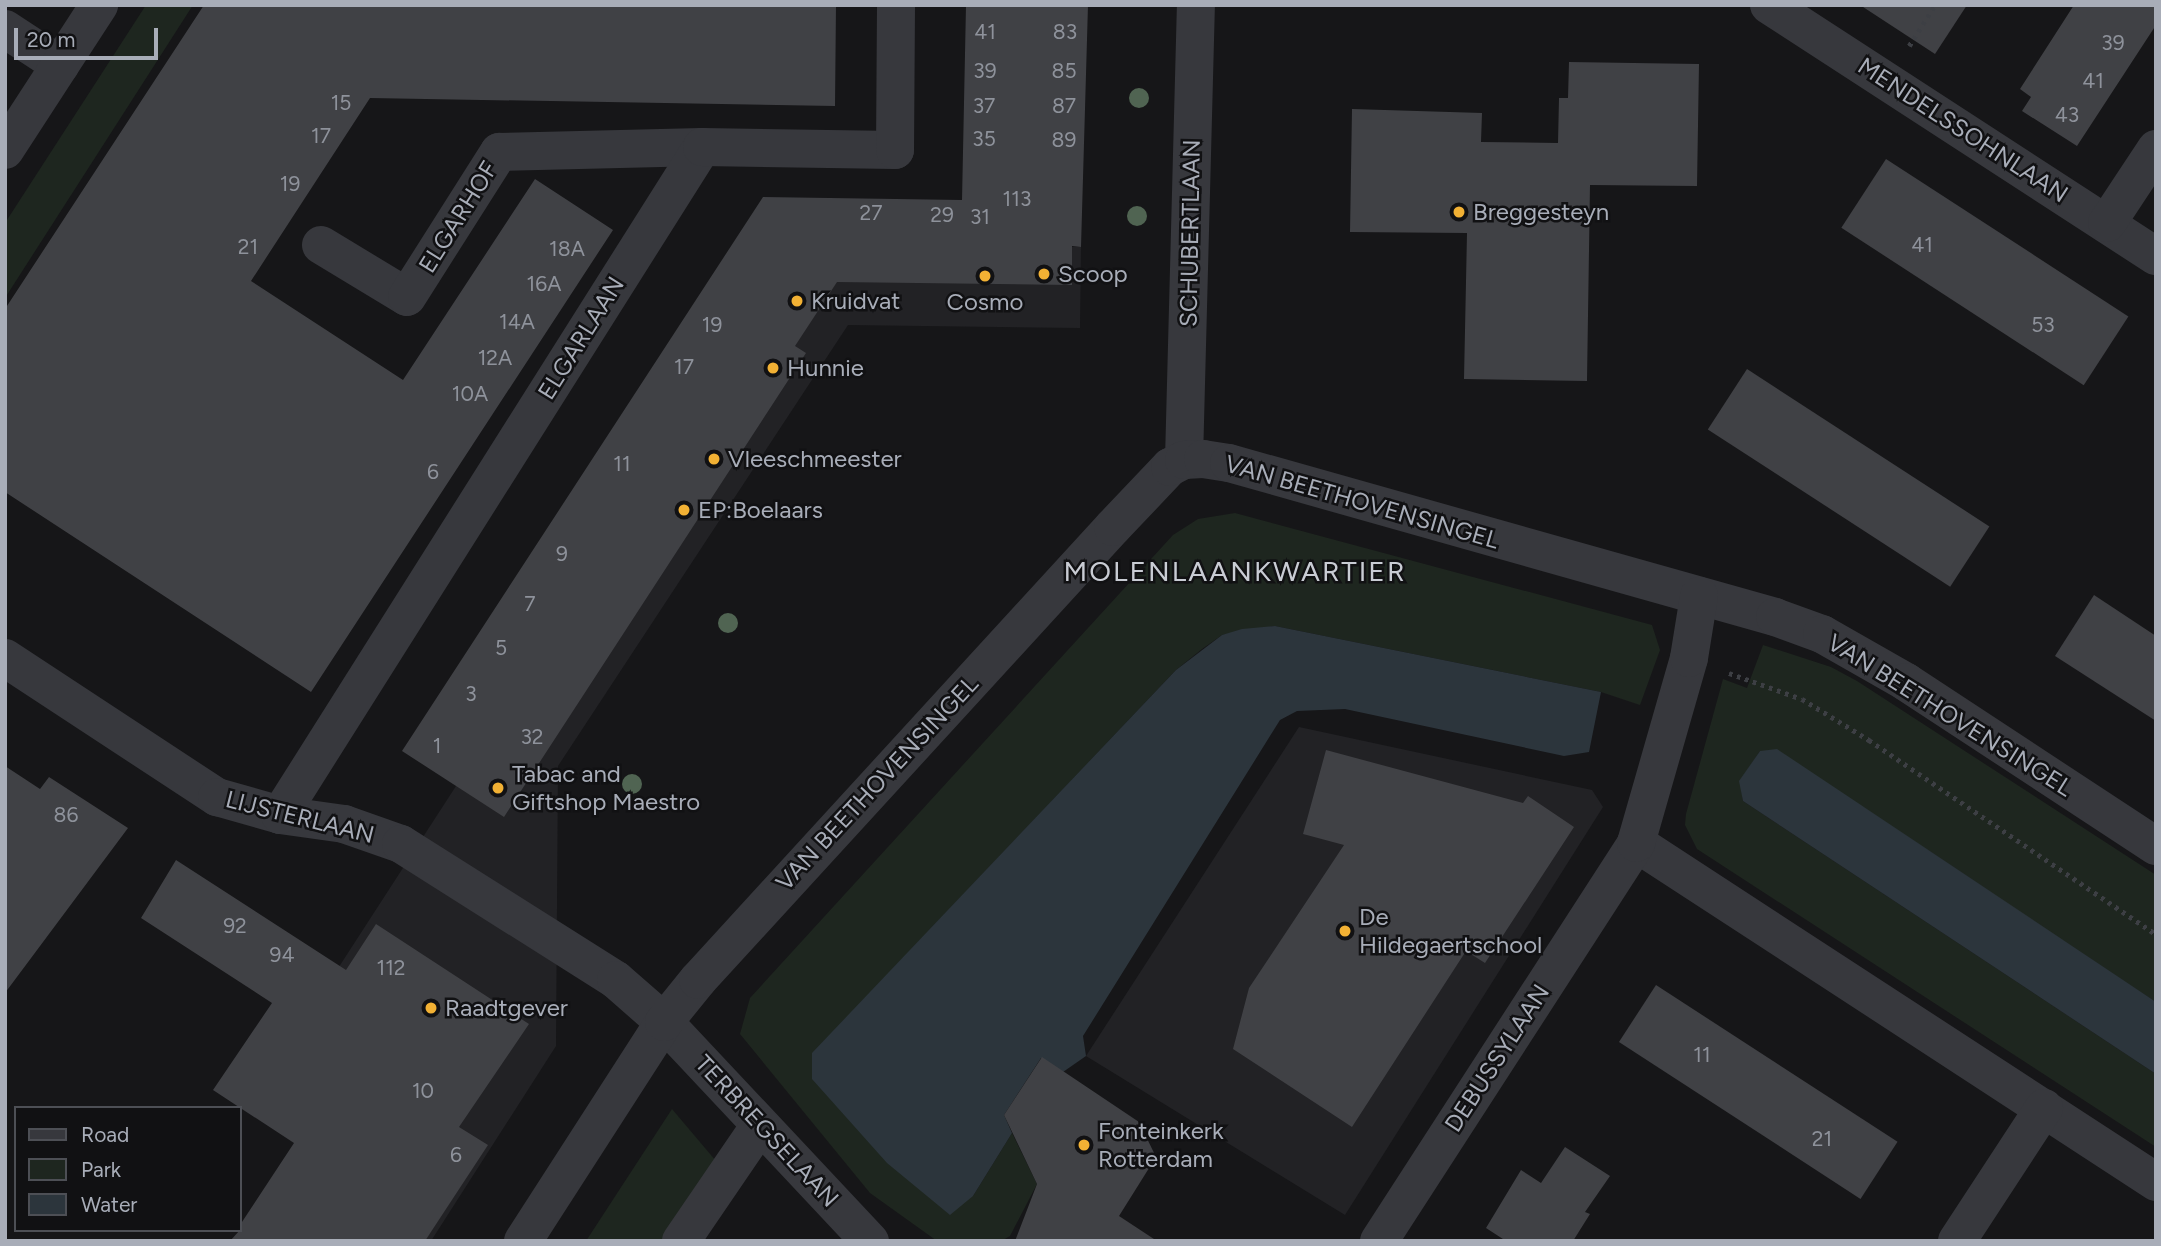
<!DOCTYPE html>
<style>
body{margin:0}
#map{position:relative;width:2161px;height:1246px;overflow:hidden;background:#161618;font-family:Figtree,sans-serif}
div>[style]{position:absolute}
.built>*{inset:0;background:#222225}
.green>*{inset:0;background:#1e261f}
.water>*{inset:0;background:#2c353c}
.building>*{inset:0;background:#404145;transform-origin:0 0}
.path>*{height:4.5px;margin-top:-2.25px;transform-origin:0;background:repeating-linear-gradient(90deg,#3d3f44 0 3.5px,transparent 0 8.5px)}
.minor>*{height:38px;margin:-19px;padding:0 19px;transform-origin:19px;border-radius:19px;background:#37383d}
.trees>*{width:20px;height:20px;margin:-10px;border-radius:50%;background:#506452}
.dots>*{width:19px;height:19px;translate:-50% -50%;box-sizing:border-box;border:4px solid #111113;border-radius:50%}
span{translate:-50% -50%;white-space:nowrap;text-align:center;line-height:1.15;-webkit-text-stroke:5px #111113;paint-order:stroke}
.number-label{font-size:21px;color:#8e929b}
.number-label span{-webkit-text-stroke-width:0}
.street-label{font-size:24px;color:#a8adb8}
.poi-label{font-size:24px;color:#a8adb8}
.left{translate:0 -50%;text-align:left}
.quarter-label{font-size:28px;color:#c9ccd4;letter-spacing:2px}
.frame{position:absolute;inset:0;border:7px solid #a8adb8;pointer-events:none}
.legend{position:absolute;left:14px;top:1106px;width:228px;height:126px;box-sizing:border-box;background:#111113;border:2px solid #4d4f55;margin:0;padding:9px 12px;list-style:none;font-size:21px;color:#a8adb8}
.legend li{display:flex;align-items:center;gap:14px;height:35px}
.legend b{width:35px;border:2px solid #4d4f55}
.scale{position:absolute;left:14px;top:28px;width:144px;height:32px;box-sizing:border-box;border:4px solid #a8adb8;border-top:0;padding-left:9px;font-size:21px;line-height:24px;white-space:nowrap;color:#a8adb8;-webkit-text-stroke:5px #111113;paint-order:stroke}
</style>
<div id="map">
<div class="built">
<i style="clip-path:polygon(813px 244px,1081px 247px,1080px 328px,848px 325px,558px 766px,556px 1046px,431px 1241px,313px 1241px,300px 1027px,557px 630px)"></i>
<i style="clip-path:polygon(1299px 727px,1592px 790px,1603px 807px,1345px 1215px,1086px 1056px)"></i>
</div>
<div class="green">
<i style="clip-path:polygon(146px 5px,193px 5px,5px 298px,5px 223px)"></i>
<i style="clip-path:polygon(1235px 513px,1652px 625px,1660px 650px,1640px 705px,1601px 692px,1275px 626px,1222px 635px,1202px 649px,1176px 670px,812px 1054px,973px 1196px,1012px 1133px,1037px 1184px,1010px 1236px,1001px 1241px,937px 1241px,870px 1193px,740px 1034px,750px 998px,1173px 535px,1198px 519px)"></i>
<i style="clip-path:polygon(1763px 645px,1831px 667px,1857px 681px,2156px 875px,2156px 1002px,1760px 751px,1740px 781px,1743px 801px,2156px 1074px,2156px 1147px,1697px 849px,1685px 825px,1686px 814px,1723px 679px,1747px 688px)"></i>
<i style="clip-path:polygon(672px 1109px,716px 1161px,663px 1241px,586px 1241px)"></i>
</div>
<div class="water">
<i style="clip-path:polygon(1275px 626px,1601px 692px,1589px 752px,1564px 756px,1345px 709px,1297px 711px,1280px 720px,1083px 1036px,1086px 1056px,1063px 1072px,1041px 1058px,1004px 1115px,1012px 1133px,973px 1196px,950px 1215px,887px 1163px,812px 1079px,812px 1053px,1176px 670px,1222px 635px,1242px 629px)"></i>
<i style="clip-path:polygon(1777px 749px,2156px 1002px,2156px 1074px,1743px 801px,1739px 781px,1760px 751px)"></i>
</div>
<div class="building">
<i style="clip-path:polygon(204px 5px,836px 5px,835px 106px,370px 98px,251px 281px,403px 380px,535px 179px,613px 230px,311px 692px,5px 492px,5px 309px)"></i>
<i style="clip-path:polygon(966px 5px,1088px 5px,1081px 247px,1072px 246px,1072px 285px,837px 282px,795px 346px,806px 353px,504px 817px,402px 751px,763px 197px,962px 200px)"></i>
<i style="clip-path:polygon(1860px 5px,1967px 5px,1935px 54px)"></i>
<i style="clip-path:polygon(2074px 5px,2156px 5px,2156px 25px,2077px 146px,2022px 111px,2031px 97px,2020px 89px)"></i>
<i style="clip-path:polygon(1569px 62px,1699px 64px,1697px 186px,1590px 185px,1587px 381px,1464px 379px,1467px 233px,1350px 232px,1352px 109px,1482px 113px,1481px 142px,1558px 143px,1559px 98px,1568px 98px)"></i>
<i style="left:1886px;top:159px;width:289px;height:82px;rotate:33deg"></i>
<i style="left:1747px;top:369px;width:289px;height:72px;rotate:33deg"></i>
<i style="clip-path:polygon(2094px 595px,2156px 636px,2156px 721px,2055px 656px)"></i>
<i style="clip-path:polygon(1326px 750px,1523px 803px,1528px 796px,1574px 827px,1485px 963px,1466px 951px,1352px 1127px,1233px 1049px,1249px 988px,1344px 845px,1303px 834px)"></i>
<i style="clip-path:polygon(5px 766px,40px 789px,49px 777px,128px 828px,5px 993px)"></i>
<i style="clip-path:polygon(176px 860px,346px 970px,376px 924px,529px 1024px,459px 1127px,488px 1145px,425px 1241px,230px 1241px,240px 1230px,240px 1225px,294px 1143px,213px 1090px,272px 1003px,141px 918px)"></i>
<i style="left:1656px;top:985px;width:288px;height:68px;rotate:33deg"></i>
<i style="clip-path:polygon(1042px 1057px,1139px 1122px,1156px 1157px,1119px 1216px,1157px 1241px,1015px 1241px,1037px 1184px,1004px 1115px)"></i>
<i style="clip-path:polygon(1565px 1147px,1610px 1176px,1585px 1212px,1590px 1214px,1573px 1241px,1506px 1241px,1486px 1228px,1521px 1170px,1541px 1183px)"></i>
</div>
<div class="path">
<i style="left:1909px;top:46px;width:49px;rotate:-57.6deg"></i>
<i style="left:1729px;top:673px;width:77px;rotate:19.6deg"></i>
<i style="left:1802px;top:699px;width:79px;rotate:31.5deg"></i>
<i style="left:1869px;top:740px;width:346px;rotate:34.1deg"></i>
</div>
<div class="minor">
<i style="left:1769px;top:5px;width:461px;rotate:33deg"></i>
<i style="left:5px;top:29px;width:66px;rotate:33.2deg"></i>
<i style="left:5px;top:150px;width:173px;rotate:-57deg"></i>
<i style="left:2107px;top:223px;width:89px;rotate:-56.5deg"></i>
<i style="left:321px;top:245px;width:100px;rotate:31.2deg"></i>
<i style="left:407px;top:297px;width:172px;rotate:-57.6deg"></i>
<i style="left:499px;top:152px;width:203px;rotate:-1.4deg"></i>
<i style="left:1184px;top:460px;width:455px;rotate:-88.5deg"></i>
<i style="left:5px;top:658px;width:254px;rotate:33.3deg"></i>
<i style="left:217px;top:797px;width:66px;rotate:15.9deg"></i>
<i style="left:280px;top:815px;width:65px;rotate:8deg"></i>
<i style="left:344px;top:824px;width:60px;rotate:19.3deg"></i>
<i style="left:401px;top:844px;width:254px;rotate:32.3deg"></i>
<i style="left:616px;top:980px;width:64px;rotate:41.2deg"></i>
<i style="left:664px;top:1022px;width:301px;rotate:46.8deg"></i>
<i style="left:280px;top:815px;width:790px;rotate:-57.72deg"></i>
<i style="left:702px;top:147px;width:193px;rotate:0.9deg"></i>
<i style="left:895px;top:150px;width:145px;rotate:-89.6deg"></i>
<i style="left:1636px;top:843px;width:621px;rotate:33.1deg"></i>
<i style="left:523px;top:1241px;width:260px;rotate:-57.2deg"></i>
<i style="left:664px;top:1022px;width:54px;rotate:-51deg"></i>
<i style="left:698px;top:980px;width:614px;rotate:-47.51deg"></i>
<i style="left:1113px;top:527px;width:83px;rotate:-46.5deg"></i>
<i style="left:1170px;top:467px;width:16px;rotate:-27deg"></i>
<i style="left:1184px;top:460px;width:19px;rotate:-3deg"></i>
<i style="left:1203px;top:459px;width:26px;rotate:9deg"></i>
<i style="left:1229px;top:463px;width:567px;rotate:15.75deg"></i>
<i style="left:1775px;top:617px;width:50px;rotate:19.9deg"></i>
<i style="left:1822px;top:634px;width:97px;rotate:29.7deg"></i>
<i style="left:1906px;top:682px;width:299px;rotate:33.3deg"></i>
<i style="left:681px;top:1241px;width:140px;rotate:-55.7deg"></i>
<i style="left:1379px;top:1241px;width:474px;rotate:-57.1deg"></i>
<i style="left:1636px;top:843px;width:192px;rotate:-74deg"></i>
<i style="left:1689px;top:658px;width:63px;rotate:-80.8deg"></i>
<i style="left:1957px;top:1241px;width:159px;rotate:-56.8deg"></i>
</div>
<div class="trees">
<i style="left:1139px;top:98px"></i>
<i style="left:1137px;top:216px"></i>
<i style="left:728px;top:623px"></i>
<i style="left:632px;top:784px"></i>
</div>
<div class="dots">
<i style="left:1459px;top:212px;background:#f2b134"></i>
<i style="left:1044px;top:274px;background:#f2b134"></i>
<i style="left:985px;top:276px;background:#f2b134"></i>
<i style="left:797px;top:301px;background:#f2b134"></i>
<i style="left:773px;top:368px;background:#f2b134"></i>
<i style="left:714px;top:459px;background:#f2b134"></i>
<i style="left:684px;top:510px;background:#f2b134"></i>
<i style="left:498px;top:788px;background:#f2b134"></i>
<i style="left:1345px;top:931px;background:#f2b134"></i>
<i style="left:431px;top:1008px;background:#f2b134"></i>
<i style="left:1084px;top:1145px;background:#f2b134"></i>
</div>
<div class="number-label">
<span style="left:985px;top:32px">41</span>
<span style="left:1065px;top:32px">83</span>
<span style="left:2113px;top:43px">39</span>
<span style="left:985px;top:71px">39</span>
<span style="left:1064px;top:71px">85</span>
<span style="left:2093px;top:81px">41</span>
<span style="left:341px;top:103px">15</span>
<span style="left:984px;top:106px">37</span>
<span style="left:1064px;top:106px">87</span>
<span style="left:2067px;top:115px">43</span>
<span style="left:321px;top:136px">17</span>
<span style="left:984px;top:139px">35</span>
<span style="left:1064px;top:140px">89</span>
<span style="left:290px;top:184px">19</span>
<span style="left:1017px;top:199px">113</span>
<span style="left:871px;top:213px">27</span>
<span style="left:942px;top:215px">29</span>
<span style="left:980px;top:217px">31</span>
<span style="left:1922px;top:245px">41</span>
<span style="left:248px;top:247px">21</span>
<span style="left:567px;top:249px">18A</span>
<span style="left:544px;top:284px">16A</span>
<span style="left:517px;top:322px">14A</span>
<span style="left:712px;top:325px">19</span>
<span style="left:2043px;top:325px">53</span>
<span style="left:495px;top:358px">12A</span>
<span style="left:684px;top:367px">17</span>
<span style="left:470px;top:394px">10A</span>
<span style="left:622px;top:464px">11</span>
<span style="left:433px;top:472px">6</span>
<span style="left:562px;top:554px">9</span>
<span style="left:530px;top:604px">7</span>
<span style="left:501px;top:648px">5</span>
<span style="left:471px;top:694px">3</span>
<span style="left:532px;top:737px">32</span>
<span style="left:437px;top:746px">1</span>
<span style="left:66px;top:815px">86</span>
<span style="left:235px;top:926px">92</span>
<span style="left:282px;top:955px">94</span>
<span style="left:391px;top:968px">112</span>
<span style="left:1702px;top:1055px">11</span>
<span style="left:423px;top:1091px">10</span>
<span style="left:1822px;top:1139px">21</span>
<span style="left:456px;top:1155px">6</span>
</div>
<div class="street-label">
<span style="left:1963px;top:130px;rotate:33deg">MENDELSSOHNLAAN</span>
<span style="left:458px;top:217px;rotate:-58deg">ELGARHOF</span>
<span style="left:1190px;top:233px;rotate:-89deg">SCHUBERTLAAN</span>
<span style="left:581px;top:338px;rotate:-58deg">ELGARLAAN</span>
<span style="left:1362px;top:502px;rotate:16deg">VAN BEETHOVENSINGEL</span>
<span style="left:1950px;top:715px;rotate:32deg">VAN BEETHOVENSINGEL</span>
<span style="left:877px;top:783px;rotate:-47deg">VAN BEETHOVENSINGEL</span>
<span style="left:300px;top:817px;rotate:14deg">LIJSTERLAAN</span>
<span style="left:1497px;top:1058px;rotate:-57deg">DEBUSSYLAAN</span>
<span style="left:767px;top:1131px;rotate:47deg">TERBREGSELAAN</span>
</div>
<div class="poi-label">
<span class="left" style="left:1473px;top:212px">Breggesteyn</span>
<span class="left" style="left:1058px;top:274px">Scoop</span>
<span class="left" style="left:811px;top:301px">Kruidvat</span>
<span style="left:985px;top:302px">Cosmo</span>
<span class="left" style="left:787px;top:368px">Hunnie</span>
<span class="left" style="left:728px;top:459px">Vleeschmeester</span>
<span class="left" style="left:698px;top:510px">EP:Boelaars</span>
<span class="left" style="left:512px;top:788px">Tabac and<br>Giftshop Maestro</span>
<span class="left" style="left:1359px;top:931px">De<br>Hildegaertschool</span>
<span class="left" style="left:445px;top:1008px">Raadtgever</span>
<span class="left" style="left:1098px;top:1145px">Fonteinkerk<br>Rotterdam</span>
</div>
<div class="quarter-label">
<span style="left:1235px;top:571px">MOLENLAANKWARTIER</span>
</div>
<div class="frame"></div>
<ul class="legend">
<li><b style="height:9px;background:#37383d"></b>Road</li>
<li><b style="height:19px;background:#1e261f"></b>Park</li>
<li><b style="height:19px;background:#2c353c"></b>Water</li>
</ul>
<div class="scale">20 m</div>
</div>
